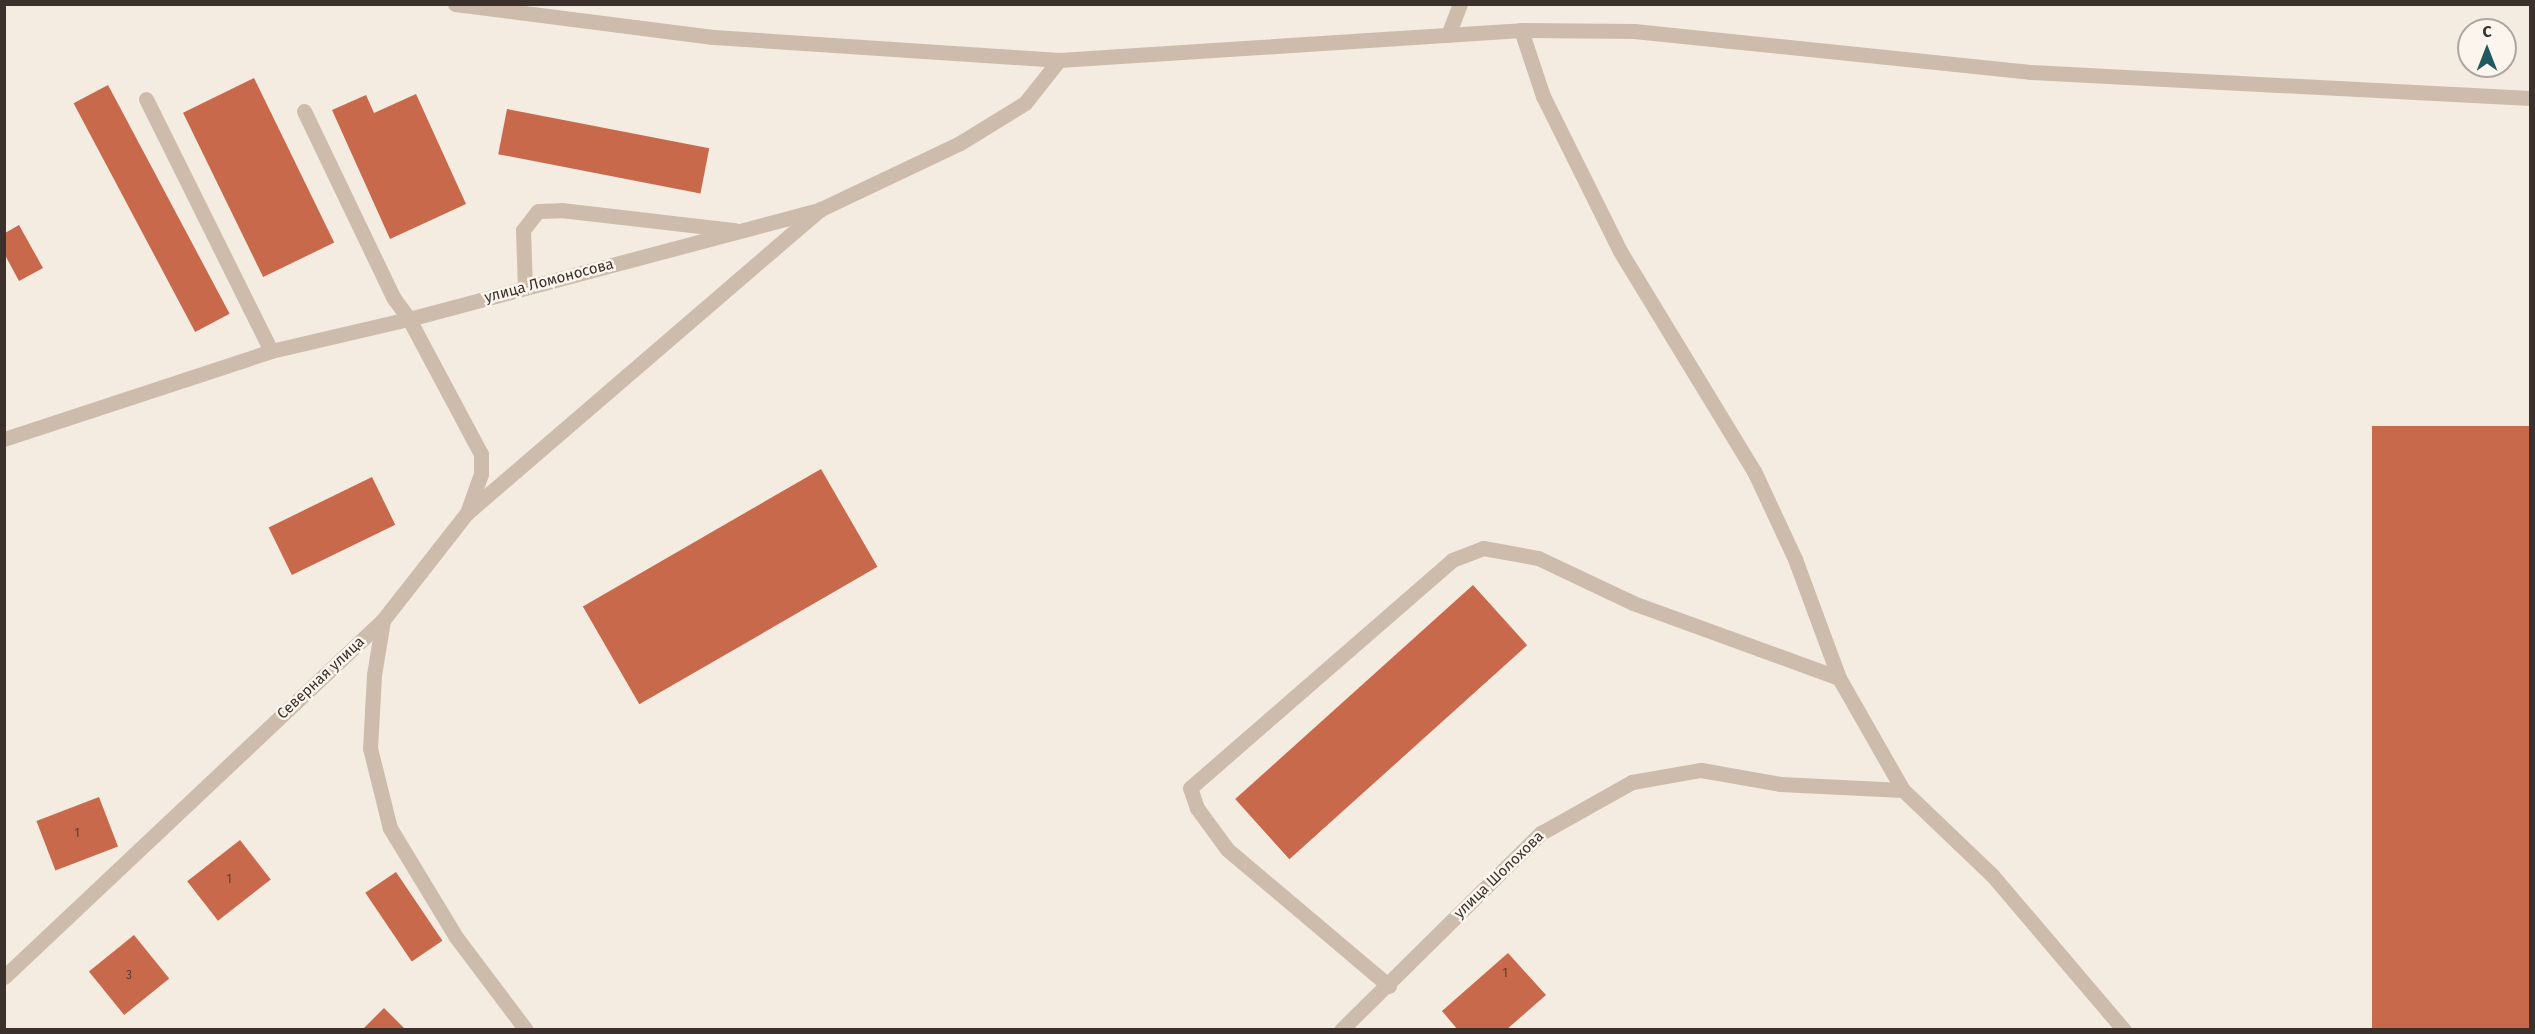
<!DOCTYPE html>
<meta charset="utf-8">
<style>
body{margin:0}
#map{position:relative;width:2535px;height:1034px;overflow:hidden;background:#f4ebe1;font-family:"Fira Sans",sans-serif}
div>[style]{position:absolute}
.building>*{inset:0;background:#c8694b;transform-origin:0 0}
.lane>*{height:15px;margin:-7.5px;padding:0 7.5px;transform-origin:7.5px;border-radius:7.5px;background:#cdbbac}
.street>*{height:15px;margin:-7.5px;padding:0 7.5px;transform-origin:7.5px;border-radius:7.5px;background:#cdbbac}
span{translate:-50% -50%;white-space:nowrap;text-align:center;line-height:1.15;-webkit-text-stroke:5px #fbf5ee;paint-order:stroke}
.number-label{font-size:12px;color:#5e3e33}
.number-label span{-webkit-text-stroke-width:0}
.street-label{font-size:15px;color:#3b302b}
.frame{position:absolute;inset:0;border:6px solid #3b302b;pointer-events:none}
.north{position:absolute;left:2457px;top:18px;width:60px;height:60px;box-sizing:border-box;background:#fbf5ee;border:2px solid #aea6a0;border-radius:50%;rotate:0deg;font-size:16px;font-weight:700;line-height:24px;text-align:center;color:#3b302b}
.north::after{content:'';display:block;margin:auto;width:21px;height:27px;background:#1f5a5e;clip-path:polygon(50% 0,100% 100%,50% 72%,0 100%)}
</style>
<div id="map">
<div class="building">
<i style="left:254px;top:78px;width:183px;height:79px;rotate:64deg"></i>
<i style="left:108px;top:85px;width:259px;height:39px;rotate:62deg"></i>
<i style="clip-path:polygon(416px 94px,466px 204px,390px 239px,332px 110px,366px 95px,374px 113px)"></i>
<i style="left:507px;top:109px;width:206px;height:46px;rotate:11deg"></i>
<i style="clip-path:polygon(19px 225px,43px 268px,19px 281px,5px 255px,5px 233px)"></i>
<i style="left:2530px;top:426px;width:604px;height:158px;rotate:90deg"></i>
<i style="left:821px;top:469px;width:113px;height:275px;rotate:60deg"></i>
<i style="left:372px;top:477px;width:53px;height:115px;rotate:64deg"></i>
<i style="left:1473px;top:585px;width:81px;height:320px;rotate:48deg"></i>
<i style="left:99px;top:797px;width:53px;height:67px;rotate:69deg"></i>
<i style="left:240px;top:840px;width:50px;height:67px;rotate:52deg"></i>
<i style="left:396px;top:872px;width:83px;height:37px;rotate:56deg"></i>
<i style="left:134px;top:935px;width:56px;height:58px;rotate:51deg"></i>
<i style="clip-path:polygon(1508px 953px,1546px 995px,1506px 1030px,1458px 1030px,1442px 1011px)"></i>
<i style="clip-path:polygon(384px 1008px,406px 1030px,362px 1030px)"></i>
</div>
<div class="lane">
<i style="left:1448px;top:35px;width:33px;rotate:-69deg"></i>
<i style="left:146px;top:99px;width:281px;rotate:63.6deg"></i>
<i style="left:304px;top:111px;width:206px;rotate:64.4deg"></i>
<i style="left:393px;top:297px;width:27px;rotate:54deg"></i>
<i style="left:525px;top:288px;width:58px;rotate:-92deg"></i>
<i style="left:523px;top:230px;width:24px;rotate:-52deg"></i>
<i style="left:538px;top:211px;width:23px;rotate:-2deg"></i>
<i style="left:561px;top:210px;width:175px;rotate:6.6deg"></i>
<i style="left:467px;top:513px;width:467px;rotate:-40.7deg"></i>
<i style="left:383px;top:620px;width:56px;rotate:99.3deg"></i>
<i style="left:374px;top:675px;width:73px;rotate:93.1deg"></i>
<i style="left:370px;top:748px;width:82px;rotate:76deg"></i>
<i style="left:390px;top:828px;width:127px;rotate:58.8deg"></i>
<i style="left:456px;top:937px;width:116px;rotate:53deg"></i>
<i style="left:1389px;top:986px;width:212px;rotate:-139.8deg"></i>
<i style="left:1227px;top:849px;width:51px;rotate:-126.2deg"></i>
<i style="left:1197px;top:808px;width:21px;rotate:-109deg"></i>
<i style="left:1190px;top:788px;width:347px;rotate:-41deg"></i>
<i style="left:1452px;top:560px;width:33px;rotate:-21deg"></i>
<i style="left:1483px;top:548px;width:56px;rotate:10.3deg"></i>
<i style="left:1538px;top:558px;width:105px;rotate:25.3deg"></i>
<i style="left:1633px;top:603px;width:219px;rotate:20deg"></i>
</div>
<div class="street">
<i style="left:455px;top:4px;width:260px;rotate:7.3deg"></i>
<i style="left:713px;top:37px;width:347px;rotate:3.8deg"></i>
<i style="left:1059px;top:60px;width:463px;rotate:-3.7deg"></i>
<i style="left:1521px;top:30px;width:113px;rotate:0.5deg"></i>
<i style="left:1634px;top:31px;width:398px;rotate:5.9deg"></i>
<i style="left:2030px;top:72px;width:501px;rotate:2.98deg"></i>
<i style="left:1521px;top:30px;width:70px;rotate:71.6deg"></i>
<i style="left:1543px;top:96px;width:173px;rotate:63.6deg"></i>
<i style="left:1620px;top:251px;width:258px;rotate:58.7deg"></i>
<i style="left:1754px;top:471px;width:97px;rotate:65deg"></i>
<i style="left:1795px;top:559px;width:127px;rotate:69.7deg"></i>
<i style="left:1839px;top:678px;width:129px;rotate:60.3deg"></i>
<i style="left:1903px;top:790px;width:123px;rotate:43.7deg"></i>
<i style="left:1992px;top:875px;width:204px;rotate:49.6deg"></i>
<i style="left:4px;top:439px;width:281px;rotate:-18.2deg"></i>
<i style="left:271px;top:351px;width:142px;rotate:-13.1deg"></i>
<i style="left:409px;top:319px;width:426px;rotate:-14.9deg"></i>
<i style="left:821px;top:209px;width:154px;rotate:-25.4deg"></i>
<i style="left:960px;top:143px;width:76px;rotate:-31.6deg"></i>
<i style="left:1025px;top:103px;width:55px;rotate:-51.7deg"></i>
<i style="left:4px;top:977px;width:521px;rotate:-43.29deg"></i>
<i style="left:383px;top:620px;width:136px;rotate:-51.9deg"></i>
<i style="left:467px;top:513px;width:41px;rotate:-70.3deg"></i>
<i style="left:481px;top:474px;width:20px;rotate:-90deg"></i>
<i style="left:481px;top:454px;width:153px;rotate:-118.1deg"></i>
<i style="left:1341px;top:1030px;width:281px;rotate:-44.6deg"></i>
<i style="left:1541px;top:833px;width:104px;rotate:-29.3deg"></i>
<i style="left:1632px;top:782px;width:70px;rotate:-9.9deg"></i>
<i style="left:1701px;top:770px;width:80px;rotate:10deg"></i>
<i style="left:1780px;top:784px;width:123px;rotate:2.8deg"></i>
</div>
<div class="number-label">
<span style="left:77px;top:834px">1</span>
<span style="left:229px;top:880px">1</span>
<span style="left:1505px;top:974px">1</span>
<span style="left:129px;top:976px">3</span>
</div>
<div class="street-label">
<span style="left:549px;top:281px;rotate:-15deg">улица Ломоносова</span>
<span style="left:321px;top:678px;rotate:-43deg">Северная улица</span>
<span style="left:1499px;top:875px;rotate:-44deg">улица Шолохова</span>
</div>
<div class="frame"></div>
<div class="north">С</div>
</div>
